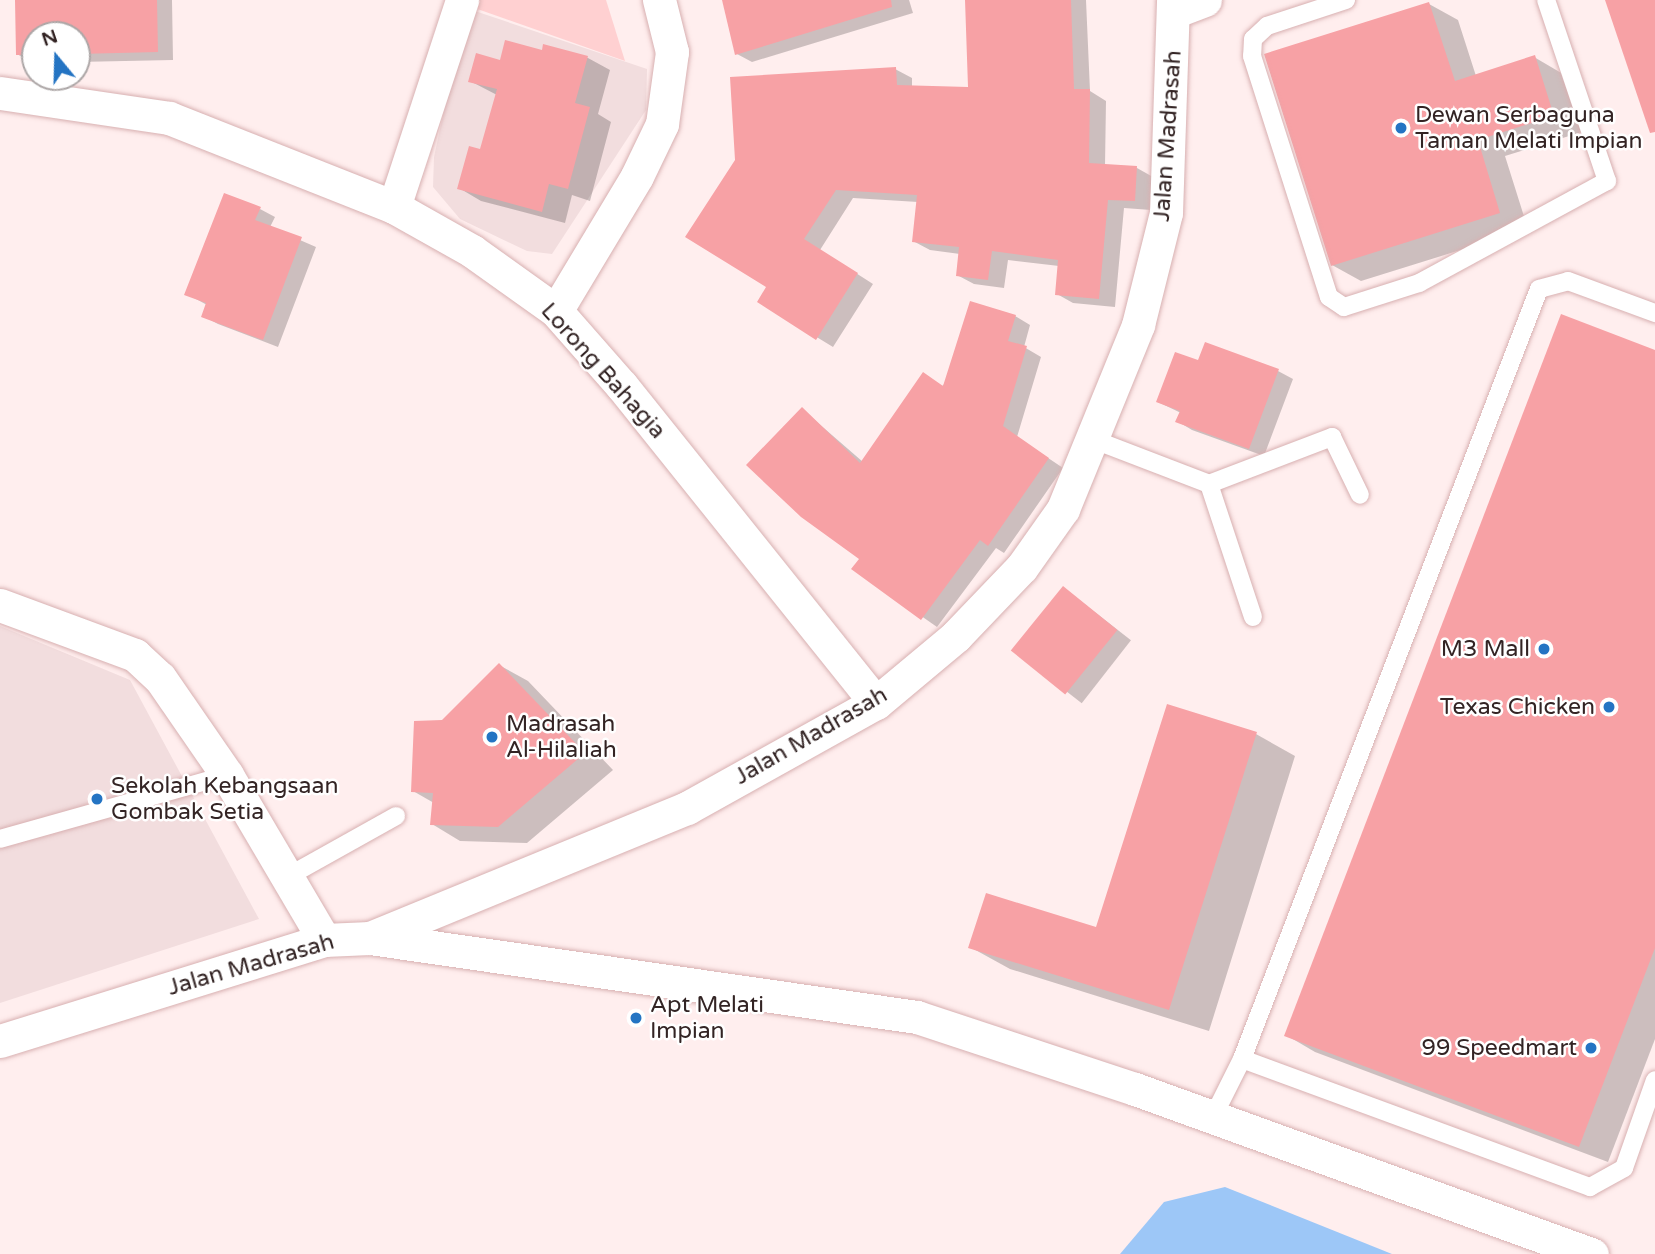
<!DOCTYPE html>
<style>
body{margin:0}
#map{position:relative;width:1655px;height:1254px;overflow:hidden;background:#fee;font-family:"Varela Round",sans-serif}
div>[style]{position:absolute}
.built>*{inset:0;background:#f2ddde}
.green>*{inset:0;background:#ffd0d1}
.water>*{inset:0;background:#9dc7f7}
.shadow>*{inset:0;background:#0003;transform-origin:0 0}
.building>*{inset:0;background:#f7a1a5;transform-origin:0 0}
.roads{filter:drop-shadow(0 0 2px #d8b0b1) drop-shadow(0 0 2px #d8b0b1)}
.lane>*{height:18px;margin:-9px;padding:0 9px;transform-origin:9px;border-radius:9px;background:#fff}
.street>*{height:33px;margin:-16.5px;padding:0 16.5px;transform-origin:16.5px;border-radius:16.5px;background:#fff}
.dots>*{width:19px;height:19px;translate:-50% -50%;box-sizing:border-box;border:4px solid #fff;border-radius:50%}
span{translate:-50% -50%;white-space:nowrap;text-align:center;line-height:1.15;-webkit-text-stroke:5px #fff;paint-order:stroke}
.poi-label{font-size:23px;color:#332424}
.left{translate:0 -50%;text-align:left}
.right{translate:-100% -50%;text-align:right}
.street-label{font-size:23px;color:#332424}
.north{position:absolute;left:21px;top:21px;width:70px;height:70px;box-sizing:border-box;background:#fff;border:2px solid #ada7a7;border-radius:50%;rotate:341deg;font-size:19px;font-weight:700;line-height:28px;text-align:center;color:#332424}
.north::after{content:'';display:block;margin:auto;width:24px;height:32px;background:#2474c3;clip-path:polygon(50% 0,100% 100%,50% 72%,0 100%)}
</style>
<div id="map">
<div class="built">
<i style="clip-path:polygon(466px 8px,647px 69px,646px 110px,552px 254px,527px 251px,460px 219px,433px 187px,434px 157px)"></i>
<i style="clip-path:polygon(0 626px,130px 680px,259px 919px,0 1003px)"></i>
</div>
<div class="green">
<i style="clip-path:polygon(468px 0,606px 0,625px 61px,466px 5px)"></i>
</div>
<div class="water">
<i style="clip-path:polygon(1225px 1187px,1392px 1254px,1120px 1254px,1164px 1202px)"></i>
</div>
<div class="shadow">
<i style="clip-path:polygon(16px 0,172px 0,173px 60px,77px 62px,77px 35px,35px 35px,32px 63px,17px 54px)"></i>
<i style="clip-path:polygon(724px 0,909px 0,913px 13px,752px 62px,737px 54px)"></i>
<i style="clip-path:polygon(967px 0,1086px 0,1090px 91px,1106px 101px,1105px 166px,1137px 168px,1153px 177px,1151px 210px,1124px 208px,1115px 307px,1073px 303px,1057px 294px,1059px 266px,1008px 260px,1004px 288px,974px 284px,957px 275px,960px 254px,930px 250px,913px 241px,918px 202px,853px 198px,820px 250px,873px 284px,833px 347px,759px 302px,895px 69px,912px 78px,912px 87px,970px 89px)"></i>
<i style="clip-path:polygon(1429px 4px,1458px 20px,1476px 76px,1534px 57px,1563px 74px,1582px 132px,1505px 156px,1528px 229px,1361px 281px,1332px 265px)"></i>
<i style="clip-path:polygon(545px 46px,588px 58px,610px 70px,598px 114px,611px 122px,590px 201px,572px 195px,565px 223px,481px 201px,459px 188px,482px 151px,497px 95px,470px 81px,501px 62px,543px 52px)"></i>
<i style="clip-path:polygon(260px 209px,275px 217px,270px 227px,316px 247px,278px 347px,218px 324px,203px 316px,207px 305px,187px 294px)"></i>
<i style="clip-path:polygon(1015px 316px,1030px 325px,1024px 347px,1041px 357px,1017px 437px,1063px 468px,1004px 553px,996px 548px,937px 627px,854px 569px,862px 558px,802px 409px,863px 462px)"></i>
<i style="clip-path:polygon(1655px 352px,1655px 1039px,1608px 1162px,1315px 1052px,1286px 1035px)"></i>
<i style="clip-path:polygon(1200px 363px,1278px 371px,1293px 379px,1264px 456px,1192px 430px,1177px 421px,1181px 413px,1158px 402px)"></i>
<i style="left:1064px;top:588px;width:85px;height:80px;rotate:38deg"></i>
<i style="clip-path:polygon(499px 665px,528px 681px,613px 770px,527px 843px,460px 841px,432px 824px,434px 803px,413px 791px,443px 722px)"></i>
<i style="clip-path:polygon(1256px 734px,1295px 756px,1209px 1031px,1010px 969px,970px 947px,1097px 929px)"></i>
</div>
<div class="building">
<i style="clip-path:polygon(15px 0,157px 0,158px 52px,77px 54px,77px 35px,35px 35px,35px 55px,16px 55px)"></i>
<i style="clip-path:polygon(722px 0,891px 0,892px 7px,735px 55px)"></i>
<i style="clip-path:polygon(965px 0,1071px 0,1074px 89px,1090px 89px,1089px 163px,1137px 166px,1135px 201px,1108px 200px,1099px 299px,1055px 295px,1058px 260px,992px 251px,988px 280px,956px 276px,959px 247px,912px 242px,917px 195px,836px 190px,804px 239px,858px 273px,816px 340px,757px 302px,766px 287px,685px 237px,735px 160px,730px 77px,896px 67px,897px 85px,968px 87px)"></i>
<i style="clip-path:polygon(1605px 0,1655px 0,1655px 132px,1650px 133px)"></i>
<i style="clip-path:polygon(1429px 2px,1455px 81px,1535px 55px,1554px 116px,1478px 140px,1500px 213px,1331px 266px,1264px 54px)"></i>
<i style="clip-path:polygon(505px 40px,542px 50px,543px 44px,588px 56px,575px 103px,590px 107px,568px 189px,549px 184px,542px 212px,457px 189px,469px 146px,480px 149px,497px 89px,468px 82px,476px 53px,500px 60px)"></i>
<i style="clip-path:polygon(224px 193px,261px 207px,255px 220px,302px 237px,263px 340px,201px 317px,206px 303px,184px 295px)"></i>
<i style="clip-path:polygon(970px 301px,1016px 315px,1008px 341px,1027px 346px,1003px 426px,1049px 458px,988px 546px,980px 540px,921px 620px,851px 569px,859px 559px,801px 517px,746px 465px,802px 407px,860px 463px,923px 372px,943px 386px)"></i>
<i style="clip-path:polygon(1561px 314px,1655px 350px,1655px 948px,1579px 1147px,1284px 1036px)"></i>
<i style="clip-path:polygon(1205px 342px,1279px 369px,1249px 449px,1175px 422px,1180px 411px,1156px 402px,1175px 352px,1198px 360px)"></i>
<i style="left:1063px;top:586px;width:70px;height:83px;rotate:39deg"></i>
<i style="clip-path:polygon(499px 663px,585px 753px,498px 827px,430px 825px,433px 793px,411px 792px,414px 721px,442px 720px)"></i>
<i style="clip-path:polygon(1167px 704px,1257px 732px,1169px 1010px,968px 948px,986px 893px,1096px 927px)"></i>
</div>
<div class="roads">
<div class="lane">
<i style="left:1346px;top:0;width:83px;rotate:161.8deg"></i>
<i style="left:1267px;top:26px;width:19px;rotate:137deg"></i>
<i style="left:1253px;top:39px;width:17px;rotate:93deg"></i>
<i style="left:1252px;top:56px;width:253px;rotate:72.3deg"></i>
<i style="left:1329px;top:297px;width:18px;rotate:34deg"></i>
<i style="left:1344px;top:307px;width:79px;rotate:-17.7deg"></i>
<i style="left:1419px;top:283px;width:214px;rotate:-28.5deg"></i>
<i style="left:1607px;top:181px;width:191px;rotate:-108.6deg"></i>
<i style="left:1092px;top:439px;width:125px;rotate:21deg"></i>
<i style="left:1209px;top:484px;width:140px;rotate:71.7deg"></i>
<i style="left:1209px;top:484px;width:132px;rotate:-20.9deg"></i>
<i style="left:1332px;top:437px;width:64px;rotate:64.2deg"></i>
<i style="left:0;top:839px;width:236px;rotate:-15.7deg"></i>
<i style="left:287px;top:877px;width:125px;rotate:-29.2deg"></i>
<i style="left:1242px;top:1059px;width:371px;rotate:20.2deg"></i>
<i style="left:1590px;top:1187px;width:39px;rotate:-29deg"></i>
<i style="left:1624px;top:1168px;width:93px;rotate:-70.6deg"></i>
<i style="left:1213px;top:1117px;width:65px;rotate:-63.4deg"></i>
<i style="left:1242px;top:1059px;width:825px;rotate:-68.91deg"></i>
<i style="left:1539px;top:289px;width:30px;rotate:-15deg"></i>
<i style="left:1568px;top:281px;width:93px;rotate:20.2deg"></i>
</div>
<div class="street">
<i style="left:1176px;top:11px;width:31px;rotate:-21deg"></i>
<i style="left:0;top:93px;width:171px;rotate:8.4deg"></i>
<i style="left:169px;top:118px;width:242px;rotate:21.6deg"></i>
<i style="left:394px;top:207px;width:90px;rotate:29.4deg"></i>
<i style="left:472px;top:251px;width:103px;rotate:35.5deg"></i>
<i style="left:556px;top:311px;width:100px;rotate:48.7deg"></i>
<i style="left:622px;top:386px;width:406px;rotate:51.3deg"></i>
<i style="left:394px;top:207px;width:218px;rotate:-71.8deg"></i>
<i style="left:556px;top:311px;width:157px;rotate:-59deg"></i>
<i style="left:637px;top:176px;width:58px;rotate:-64.3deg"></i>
<i style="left:662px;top:124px;width:73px;rotate:-82.1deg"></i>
<i style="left:672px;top:52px;width:54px;rotate:-104deg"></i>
<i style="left:0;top:605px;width:144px;rotate:20.3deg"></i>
<i style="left:135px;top:655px;width:34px;rotate:43deg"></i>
<i style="left:160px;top:678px;width:118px;rotate:55.4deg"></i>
<i style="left:227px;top:775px;width:191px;rotate:59.5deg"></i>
<i style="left:370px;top:938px;width:553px;rotate:8.22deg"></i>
<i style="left:917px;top:1017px;width:230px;rotate:18.3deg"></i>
<i style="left:1135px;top:1089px;width:486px;rotate:19.9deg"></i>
<i style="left:0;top:1041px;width:339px;rotate:-17.3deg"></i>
<i style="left:324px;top:940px;width:46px;rotate:-2.5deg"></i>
<i style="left:370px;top:938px;width:343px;rotate:-22.3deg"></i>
<i style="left:687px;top:808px;width:216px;rotate:-29.1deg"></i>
<i style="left:876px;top:703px;width:104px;rotate:-39.9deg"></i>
<i style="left:956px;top:636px;width:95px;rotate:-46.3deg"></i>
<i style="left:1022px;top:567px;width:71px;rotate:-54.7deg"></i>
<i style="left:1063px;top:509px;width:199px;rotate:-67.8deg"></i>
<i style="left:1138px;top:325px;width:115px;rotate:-76deg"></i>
<i style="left:1166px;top:213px;width:213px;rotate:-88.1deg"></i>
</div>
</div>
<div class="dots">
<i style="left:1401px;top:128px;background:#2474c3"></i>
<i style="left:1544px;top:649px;background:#2474c3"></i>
<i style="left:1609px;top:707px;background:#2474c3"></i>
<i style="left:492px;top:737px;background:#2474c3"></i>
<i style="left:97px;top:799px;background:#2474c3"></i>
<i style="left:636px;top:1018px;background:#2474c3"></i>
<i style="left:1591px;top:1048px;background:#2474c3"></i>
</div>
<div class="poi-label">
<span class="left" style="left:1415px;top:128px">Dewan Serbaguna<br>Taman Melati Impian</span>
<span class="right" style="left:1530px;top:649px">M3 Mall</span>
<span class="right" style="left:1595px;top:707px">Texas Chicken</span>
<span class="left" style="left:506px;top:737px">Madrasah<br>Al-Hilaliah</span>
<span class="left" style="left:111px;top:799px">Sekolah Kebangsaan<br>Gombak Setia</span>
<span class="left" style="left:650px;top:1018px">Apt Melati<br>Impian</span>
<span class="right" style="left:1577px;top:1048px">99 Speedmart</span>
</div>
<div class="street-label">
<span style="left:1168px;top:136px;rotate:-86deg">Jalan Madrasah</span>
<span style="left:603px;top:371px;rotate:48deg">Lorong Bahagia</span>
<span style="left:811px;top:736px;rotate:-30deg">Jalan Madrasah</span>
<span style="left:251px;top:965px;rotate:-16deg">Jalan Madrasah</span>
</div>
<div class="north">N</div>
</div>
